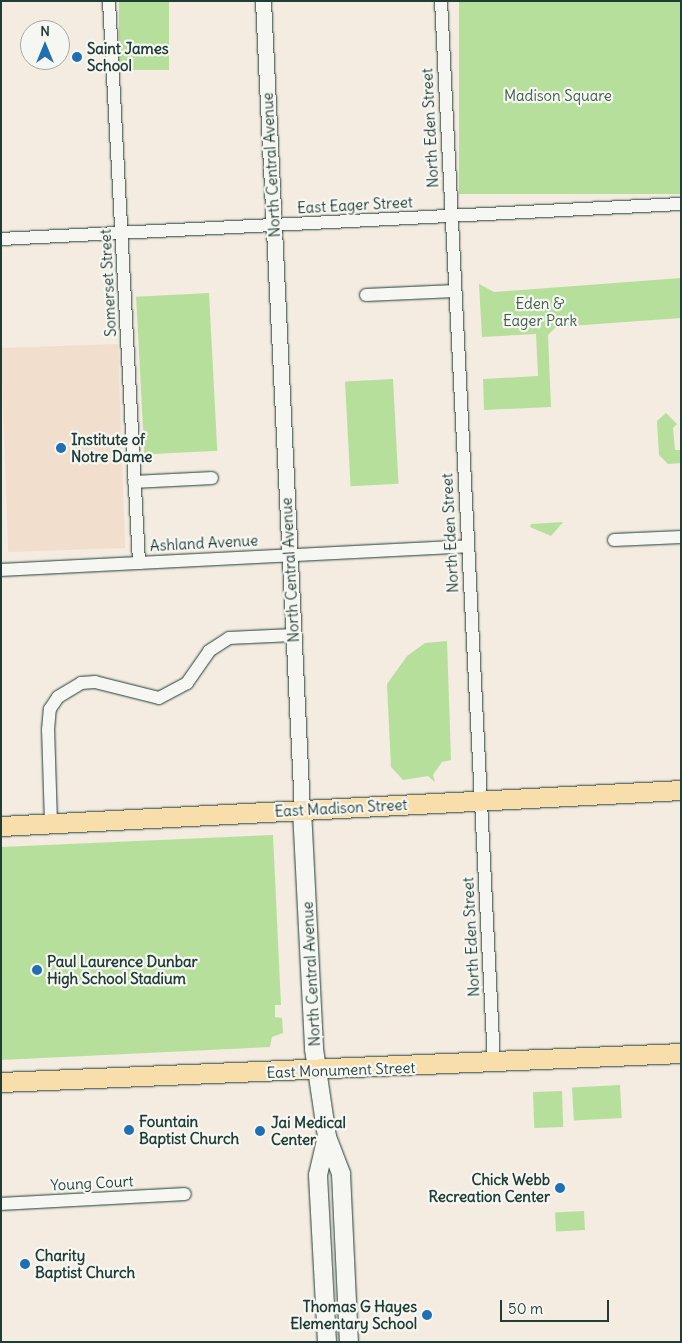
<!DOCTYPE html>
<style>
body{margin:0}
#map{position:relative;width:682px;height:1343px;overflow:hidden;background:#f4ebe1;font-family:Delius,sans-serif}
div>[style]{position:absolute}
.built>*{inset:0;background:#f2decd;transform-origin:0 0}
.green>*{inset:0;background:#b6df9c;transform-origin:0 0}
.roads{filter:drop-shadow(0 0 1px #1f3d34) drop-shadow(0 0 1px #1f3d34)}
.minor>*{height:12px;margin:-6px;padding:0 6px;transform-origin:6px;border-radius:6px;background:#f6f6f2}
.tertiary>*{height:15px;margin:-7.5px;padding:0 7.5px;transform-origin:7.5px;border-radius:7.5px;background:#f6f6f2}
.secondary>*{height:18px;margin:-9px;padding:0 9px;transform-origin:9px;border-radius:9px;background:#f6f6f2}
.primary>*{height:19px;margin:-9.5px;padding:0 9.5px;transform-origin:9.5px;border-radius:9.5px;background:#f8deab}
.dots>*{width:14px;height:14px;translate:-50% -50%;box-sizing:border-box;border:2px solid #f6f6f2;border-radius:50%}
span{translate:-50% -50%;white-space:nowrap;text-align:center;line-height:1.15;-webkit-text-stroke:4.5px #f6f6f2;paint-order:stroke}
.poi-label{font-size:15px;color:#1f3d34;font-weight:700}
.left{translate:0 -50%;text-align:left}
.right{translate:-100% -50%;text-align:right}
.park-label{font-size:15px;color:#3d5d49}
.street-label{font-size:15px;color:#1f3d34}
.frame{position:absolute;inset:0;border:2px solid #1f3d34;pointer-events:none}
.north{position:absolute;left:20px;top:20px;width:50px;height:50px;box-sizing:border-box;background:#f6f6f2;border:1px solid #a0aca6;border-radius:50%;rotate:0deg;font-size:14px;font-weight:700;line-height:20px;text-align:center;color:#1f3d34}
.north::after{content:'';display:block;margin:auto;width:18px;height:22px;background:#1f6fb2;clip-path:polygon(50% 0,100% 100%,50% 72%,0 100%)}
.scale{position:absolute;left:500px;top:1300px;width:109px;height:22px;box-sizing:border-box;border:2px solid #1f3d34;border-top:0;padding-left:6px;font-size:15px;line-height:18px;white-space:nowrap;color:#1f3d34;-webkit-text-stroke:4px #f6f6f2;paint-order:stroke}
</style>
<div id="map">
<div class="built">
<i style="left:118px;top:344px;width:204px;height:117px;rotate:88deg"></i>
</div>
<div class="green">
<i style="left:119px;top:1px;width:50px;height:69px"></i>
<i style="left:459px;top:1px;width:222px;height:193px"></i>
<i style="clip-path:polygon(681px 278px,681px 318px,556px 327px,548px 335px,551px 407px,484px 410px,483px 379px,538px 376px,536px 334px,482px 337px,479px 284px,494px 292px)"></i>
<i style="left:209px;top:293px;width:158px;height:73px;rotate:87deg"></i>
<i style="left:393px;top:379px;width:105px;height:48px;rotate:87deg"></i>
<i style="clip-path:polygon(666px 413px,677px 424px,673px 428px,675px 450px,681px 450px,681px 463px,668px 464px,659px 455px,657px 421px)"></i>
<i style="clip-path:polygon(563px 522px,551px 536px,530px 527px,531px 524px)"></i>
<i style="clip-path:polygon(447px 641px,451px 760px,442px 762px,433px 775px,435px 782px,428px 776px,403px 780px,391px 767px,387px 684px,407px 656px,425px 643px)"></i>
<i style="clip-path:polygon(273px 835px,281px 1005px,275px 1005px,275px 1017px,282px 1018px,283px 1033px,272px 1037px,270px 1047px,1px 1060px,1px 847px)"></i>
<i style="left:620px;top:1085px;width:33px;height:48px;rotate:87deg"></i>
<i style="left:562px;top:1091px;width:36px;height:29px;rotate:88deg"></i>
<i style="left:584px;top:1211px;width:19px;height:29px;rotate:87deg"></i>
</div>
<div class="roads">
<div class="minor">
<i style="left:109px;top:1px;width:563px;rotate:86.94deg"></i>
<i style="left:441px;top:1px;width:1063px;rotate:87.14deg"></i>
<i style="left:1px;top:239px;width:681px;rotate:-2.95deg"></i>
<i style="left:366px;top:295px;width:89px;rotate:-2.6deg"></i>
<i style="left:134px;top:482px;width:78px;rotate:-2.9deg"></i>
<i style="left:614px;top:540px;width:67px;rotate:-2.6deg"></i>
<i style="left:1px;top:570px;width:467px;rotate:-2.9deg"></i>
<i style="left:51px;top:823px;width:93px;rotate:-91.8deg"></i>
<i style="left:48px;top:730px;width:21px;rotate:-85deg"></i>
<i style="left:50px;top:709px;width:14px;rotate:-56deg"></i>
<i style="left:58px;top:697px;width:27px;rotate:-31deg"></i>
<i style="left:81px;top:683px;width:14px;rotate:-4deg"></i>
<i style="left:95px;top:682px;width:66px;rotate:14deg"></i>
<i style="left:159px;top:698px;width:32px;rotate:-28deg"></i>
<i style="left:187px;top:683px;width:39px;rotate:-55deg"></i>
<i style="left:209px;top:651px;width:24px;rotate:-33deg"></i>
<i style="left:229px;top:638px;width:64px;rotate:-2.7deg"></i>
<i style="left:1px;top:1204px;width:184px;rotate:-3.1deg"></i>
</div>
<div class="tertiary">
<i style="left:263px;top:1px;width:810px;rotate:87.24deg"></i>
</div>
<div class="secondary">
<i style="left:302px;top:810px;width:239px;rotate:87.1deg"></i>
<i style="left:314px;top:1049px;width:89px;rotate:81.6deg"></i>
<i style="left:327px;top:1137px;width:40px;rotate:69deg"></i>
<i style="left:341px;top:1174px;width:168px;rotate:87.3deg"></i>
<i style="left:327px;top:1342px;width:167px;rotate:-93.1deg"></i>
<i style="left:318px;top:1175px;width:39px;rotate:-77deg"></i>
</div>
<div class="primary">
<i style="left:1px;top:826px;width:681px;rotate:-3.03deg"></i>
<i style="left:1px;top:1082px;width:681px;rotate:-2.44deg"></i>
</div>
</div>
<div class="dots">
<i style="left:77px;top:57px;background:#1f6fb2"></i>
<i style="left:61px;top:448px;background:#1f6fb2"></i>
<i style="left:37px;top:970px;background:#1f6fb2"></i>
<i style="left:129px;top:1130px;background:#1f6fb2"></i>
<i style="left:260px;top:1131px;background:#1f6fb2"></i>
<i style="left:560px;top:1188px;background:#1f6fb2"></i>
<i style="left:25px;top:1264px;background:#1f6fb2"></i>
<i style="left:427px;top:1315px;background:#1f6fb2"></i>
</div>
<div class="poi-label">
<span class="left" style="left:87px;top:57px">Saint James<br>School</span>
<span class="left" style="left:71px;top:448px">Institute of<br>Notre Dame</span>
<span class="left" style="left:47px;top:970px">Paul Laurence Dunbar<br>High School Stadium</span>
<span class="left" style="left:139px;top:1130px">Fountain<br>Baptist Church</span>
<span class="left" style="left:271px;top:1131px">Jai Medical<br>Center</span>
<span class="right" style="left:550px;top:1188px">Chick Webb<br>Recreation Center</span>
<span class="left" style="left:35px;top:1264px">Charity<br>Baptist Church</span>
<span class="right" style="left:417px;top:1315px">Thomas G Hayes<br>Elementary School</span>
</div>
<div class="park-label">
<span style="left:558px;top:96px">Madison Square</span>
<span style="left:540px;top:312px">Eden &amp;<br>Eager Park</span>
</div>
<div class="street-label">
<span style="left:430px;top:128px;rotate:-93deg">North Eden Street</span>
<span style="left:271px;top:165px;rotate:-93deg">North Central Avenue</span>
<span style="left:355px;top:205px;rotate:-3deg">East Eager Street</span>
<span style="left:108px;top:283px;rotate:-93deg">Somerset Street</span>
<span style="left:450px;top:533px;rotate:-93deg">North Eden Street</span>
<span style="left:204px;top:543px;rotate:-3deg">Ashland Avenue</span>
<span style="left:290px;top:570px;rotate:-93deg">North Central Avenue</span>
<span style="left:341px;top:808px;rotate:-3deg">East Madison Street</span>
<span style="left:471px;top:937px;rotate:-93deg">North Eden Street</span>
<span style="left:311px;top:974px;rotate:-93deg">North Central Avenue</span>
<span style="left:341px;top:1070px;rotate:-2deg">East Monument Street</span>
<span style="left:92px;top:1183px;rotate:-3deg">Young Court</span>
</div>
<div class="frame"></div>
<div class="north">N</div>
<div class="scale">50 m</div>
</div>
